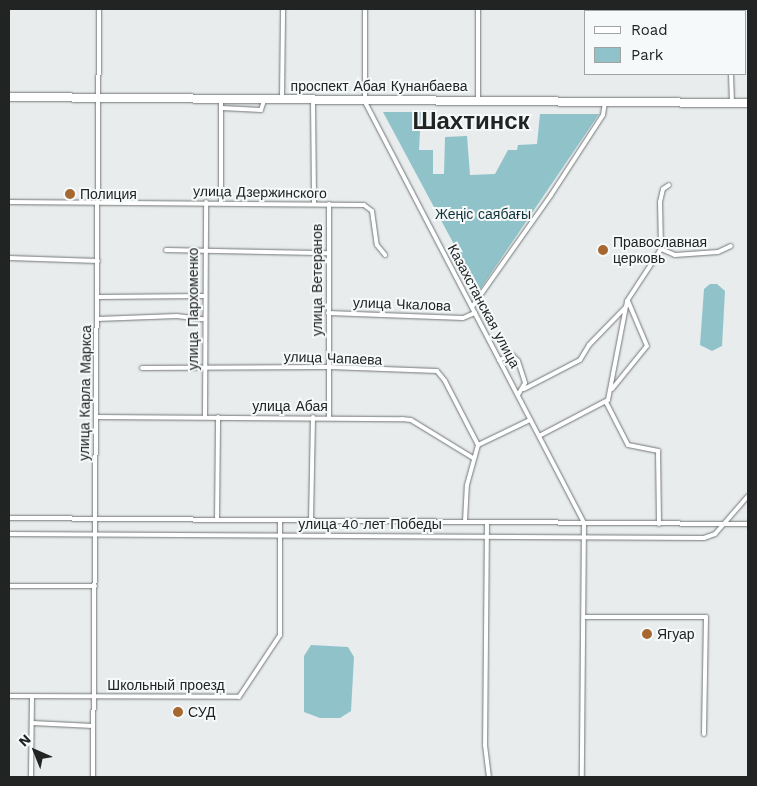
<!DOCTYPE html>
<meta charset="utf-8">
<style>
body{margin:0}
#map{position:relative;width:757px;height:786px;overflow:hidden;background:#e8eced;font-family:"Work Sans",sans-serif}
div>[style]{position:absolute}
.green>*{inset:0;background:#90c2ca}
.roads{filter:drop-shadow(0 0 1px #727676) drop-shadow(0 0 1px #727676)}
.street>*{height:4px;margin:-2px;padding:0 2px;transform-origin:2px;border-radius:2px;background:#fff}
.dots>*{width:14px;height:14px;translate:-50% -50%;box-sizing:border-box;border:2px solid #f5f9fa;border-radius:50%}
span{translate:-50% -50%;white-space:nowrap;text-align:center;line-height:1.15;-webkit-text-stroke:4px #f5f9fa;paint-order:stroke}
.street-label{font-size:14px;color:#222323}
.poi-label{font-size:14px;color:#222323}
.left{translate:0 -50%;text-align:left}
.park-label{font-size:14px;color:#123338}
.town-label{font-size:24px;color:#222323;font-weight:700}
.frame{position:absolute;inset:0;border:10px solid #222323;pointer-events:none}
.legend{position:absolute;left:584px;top:10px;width:162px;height:65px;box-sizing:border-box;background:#f5f9fa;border:1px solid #a1a3a4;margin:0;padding:6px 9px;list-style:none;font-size:15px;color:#222323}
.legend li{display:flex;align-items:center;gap:10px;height:25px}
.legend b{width:25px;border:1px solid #a1a3a4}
.north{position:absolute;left:10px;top:726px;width:50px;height:50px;-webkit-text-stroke:4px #f5f9fa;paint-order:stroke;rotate:316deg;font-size:14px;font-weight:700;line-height:20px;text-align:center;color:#222323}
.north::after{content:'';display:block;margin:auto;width:18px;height:22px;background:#222323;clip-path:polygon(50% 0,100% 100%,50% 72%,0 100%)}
</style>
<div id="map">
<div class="green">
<i style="clip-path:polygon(383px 112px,421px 112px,419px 150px,433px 150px,433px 174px,444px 174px,445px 137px,467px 136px,470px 175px,495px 174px,508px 150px,517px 150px,518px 145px,537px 144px,540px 114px,599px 114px,479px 291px)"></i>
<i style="clip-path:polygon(710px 284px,717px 284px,725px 291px,722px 346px,712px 351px,700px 345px,704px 289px)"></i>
<i style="clip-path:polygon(311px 645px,348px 647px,354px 657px,351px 711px,340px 718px,320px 718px,304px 712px,304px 656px)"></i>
</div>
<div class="roads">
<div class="street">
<i style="left:365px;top:9px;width:93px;rotate:90deg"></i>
<i style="left:365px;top:102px;width:475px;rotate:62.5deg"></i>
<i style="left:584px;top:523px;width:254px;rotate:90.5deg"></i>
<i style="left:732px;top:11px;width:2px;rotate:-90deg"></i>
<i style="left:731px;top:74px;width:28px;rotate:88deg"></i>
<i style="left:9px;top:95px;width:739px;rotate:0.47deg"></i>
<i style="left:282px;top:97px;width:88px;rotate:-89.3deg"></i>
<i style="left:9px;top:99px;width:739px;rotate:0.47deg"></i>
<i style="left:478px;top:99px;width:90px;rotate:-90deg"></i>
<i style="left:313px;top:101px;width:102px;rotate:89.4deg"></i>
<i style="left:222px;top:108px;width:39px;rotate:3deg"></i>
<i style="left:261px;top:110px;width:9px;rotate:-72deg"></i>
<i style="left:9px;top:202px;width:355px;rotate:0.5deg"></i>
<i style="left:364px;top:205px;width:10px;rotate:37deg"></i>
<i style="left:372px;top:211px;width:34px;rotate:82deg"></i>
<i style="left:377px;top:245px;width:13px;rotate:51deg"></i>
<i style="left:221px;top:202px;width:102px;rotate:-90deg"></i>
<i style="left:329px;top:204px;width:213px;rotate:90deg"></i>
<i style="left:661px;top:249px;width:15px;rotate:23deg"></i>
<i style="left:675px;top:255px;width:43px;rotate:-4deg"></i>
<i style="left:718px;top:252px;width:14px;rotate:-25deg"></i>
<i style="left:166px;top:250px;width:163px;rotate:1.1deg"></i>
<i style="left:9px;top:258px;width:89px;rotate:1.9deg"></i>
<i style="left:97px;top:297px;width:106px;rotate:-0.5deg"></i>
<i style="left:472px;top:307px;width:137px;rotate:-54.8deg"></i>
<i style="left:551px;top:195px;width:95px;rotate:-57deg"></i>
<i style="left:603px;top:115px;width:12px;rotate:-81deg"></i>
<i style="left:328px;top:313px;width:135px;rotate:2.1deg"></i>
<i style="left:463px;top:318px;width:13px;rotate:-23deg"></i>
<i style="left:97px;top:319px;width:80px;rotate:-2.1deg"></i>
<i style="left:177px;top:316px;width:26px;rotate:7deg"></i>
<i style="left:499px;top:360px;width:14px;rotate:-21deg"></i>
<i style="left:512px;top:355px;width:8px;rotate:45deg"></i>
<i style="left:518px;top:361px;width:23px;rotate:72deg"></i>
<i style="left:525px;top:383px;width:14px;rotate:120deg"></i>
<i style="left:142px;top:368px;width:187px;rotate:-0.3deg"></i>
<i style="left:329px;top:367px;width:108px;rotate:2.1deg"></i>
<i style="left:437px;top:371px;width:13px;rotate:51deg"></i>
<i style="left:445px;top:381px;width:72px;rotate:62.7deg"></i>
<i style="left:524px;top:389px;width:63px;rotate:-27.4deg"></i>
<i style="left:580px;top:360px;width:17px;rotate:-59deg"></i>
<i style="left:589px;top:345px;width:52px;rotate:-45.8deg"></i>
<i style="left:612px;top:389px;width:55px;rotate:-50.9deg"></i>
<i style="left:647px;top:346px;width:49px;rotate:-112.9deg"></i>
<i style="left:606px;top:402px;width:48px;rotate:62.9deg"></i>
<i style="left:628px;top:445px;width:31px;rotate:11deg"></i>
<i style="left:658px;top:451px;width:73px;rotate:89.2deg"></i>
<i style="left:96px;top:417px;width:306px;rotate:0.4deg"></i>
<i style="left:402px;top:419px;width:9px;rotate:6deg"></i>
<i style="left:411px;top:420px;width:73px;rotate:31.5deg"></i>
<i style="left:205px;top:417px;width:215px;rotate:-89.7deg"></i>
<i style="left:539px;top:436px;width:78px;rotate:-27.6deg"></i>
<i style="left:608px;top:400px;width:101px;rotate:-79.1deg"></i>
<i style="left:627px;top:301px;width:62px;rotate:-56.8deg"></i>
<i style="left:661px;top:249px;width:47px;rotate:-91.2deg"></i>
<i style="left:660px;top:202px;width:13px;rotate:-77deg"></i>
<i style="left:663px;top:189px;width:7px;rotate:-34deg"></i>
<i style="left:9px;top:518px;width:739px;rotate:0.47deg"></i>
<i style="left:217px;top:520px;width:103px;rotate:-89.4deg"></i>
<i style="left:311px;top:521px;width:104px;rotate:-88.9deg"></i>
<i style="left:465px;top:521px;width:36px;rotate:-87deg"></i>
<i style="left:467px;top:485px;width:41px;rotate:-74.6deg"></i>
<i style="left:478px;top:445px;width:58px;rotate:-25.7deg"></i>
<i style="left:487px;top:522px;width:223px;rotate:90.5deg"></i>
<i style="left:485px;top:745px;width:32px;rotate:83deg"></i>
<i style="left:9px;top:534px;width:695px;rotate:0.33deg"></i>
<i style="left:704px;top:538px;width:12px;rotate:-20deg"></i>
<i style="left:715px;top:534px;width:50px;rotate:-49deg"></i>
<i style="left:9px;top:586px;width:86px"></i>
<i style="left:584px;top:617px;width:122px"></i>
<i style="left:706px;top:617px;width:117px;rotate:91deg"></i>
<i style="left:9px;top:696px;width:230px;rotate:0.2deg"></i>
<i style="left:239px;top:697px;width:74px;rotate:-56.5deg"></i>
<i style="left:280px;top:635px;width:115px;rotate:-90deg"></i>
<i style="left:32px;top:723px;width:61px;rotate:2.8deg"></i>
<i style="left:31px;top:777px;width:81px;rotate:-89.3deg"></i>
<i style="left:93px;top:777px;width:768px;rotate:-89.55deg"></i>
</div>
</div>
<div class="dots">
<i style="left:70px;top:194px;background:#a76730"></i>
<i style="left:603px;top:250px;background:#a76730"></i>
<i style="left:647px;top:634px;background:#a76730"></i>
<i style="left:178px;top:712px;background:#a76730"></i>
</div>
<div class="street-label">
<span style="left:379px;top:86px">проспект Абая Кунанбаева</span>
<span style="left:260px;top:192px;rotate:1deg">улица Дзержинского</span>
<span style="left:317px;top:280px;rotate:-90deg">улица Ветеранов</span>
<span style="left:402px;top:304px;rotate:2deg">улица Чкалова</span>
<span style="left:484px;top:306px;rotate:62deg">Казахстанская улица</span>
<span style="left:193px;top:309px;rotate:-90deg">улица Пархоменко</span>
<span style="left:333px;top:358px;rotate:2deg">улица Чапаева</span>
<span style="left:85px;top:393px;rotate:-89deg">улица Карла Маркса</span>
<span style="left:290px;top:406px">улица Абая</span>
<span style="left:370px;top:524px">улица 40 лет Победы</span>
<span style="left:166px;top:685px">Школьный проезд</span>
</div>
<div class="poi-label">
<span class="left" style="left:80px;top:194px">Полиция</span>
<span class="left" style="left:613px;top:250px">Православная<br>церковь</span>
<span class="left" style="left:657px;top:634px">Ягуар</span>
<span class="left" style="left:188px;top:712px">СУД</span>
</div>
<div class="park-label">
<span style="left:483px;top:214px">Жеңіс саябағы</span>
</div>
<div class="town-label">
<span style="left:471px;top:122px">Шахтинск</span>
</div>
<div class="frame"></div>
<ul class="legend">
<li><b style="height:6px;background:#fff"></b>Road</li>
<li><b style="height:14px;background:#90c2ca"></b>Park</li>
</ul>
<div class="north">N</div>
</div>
